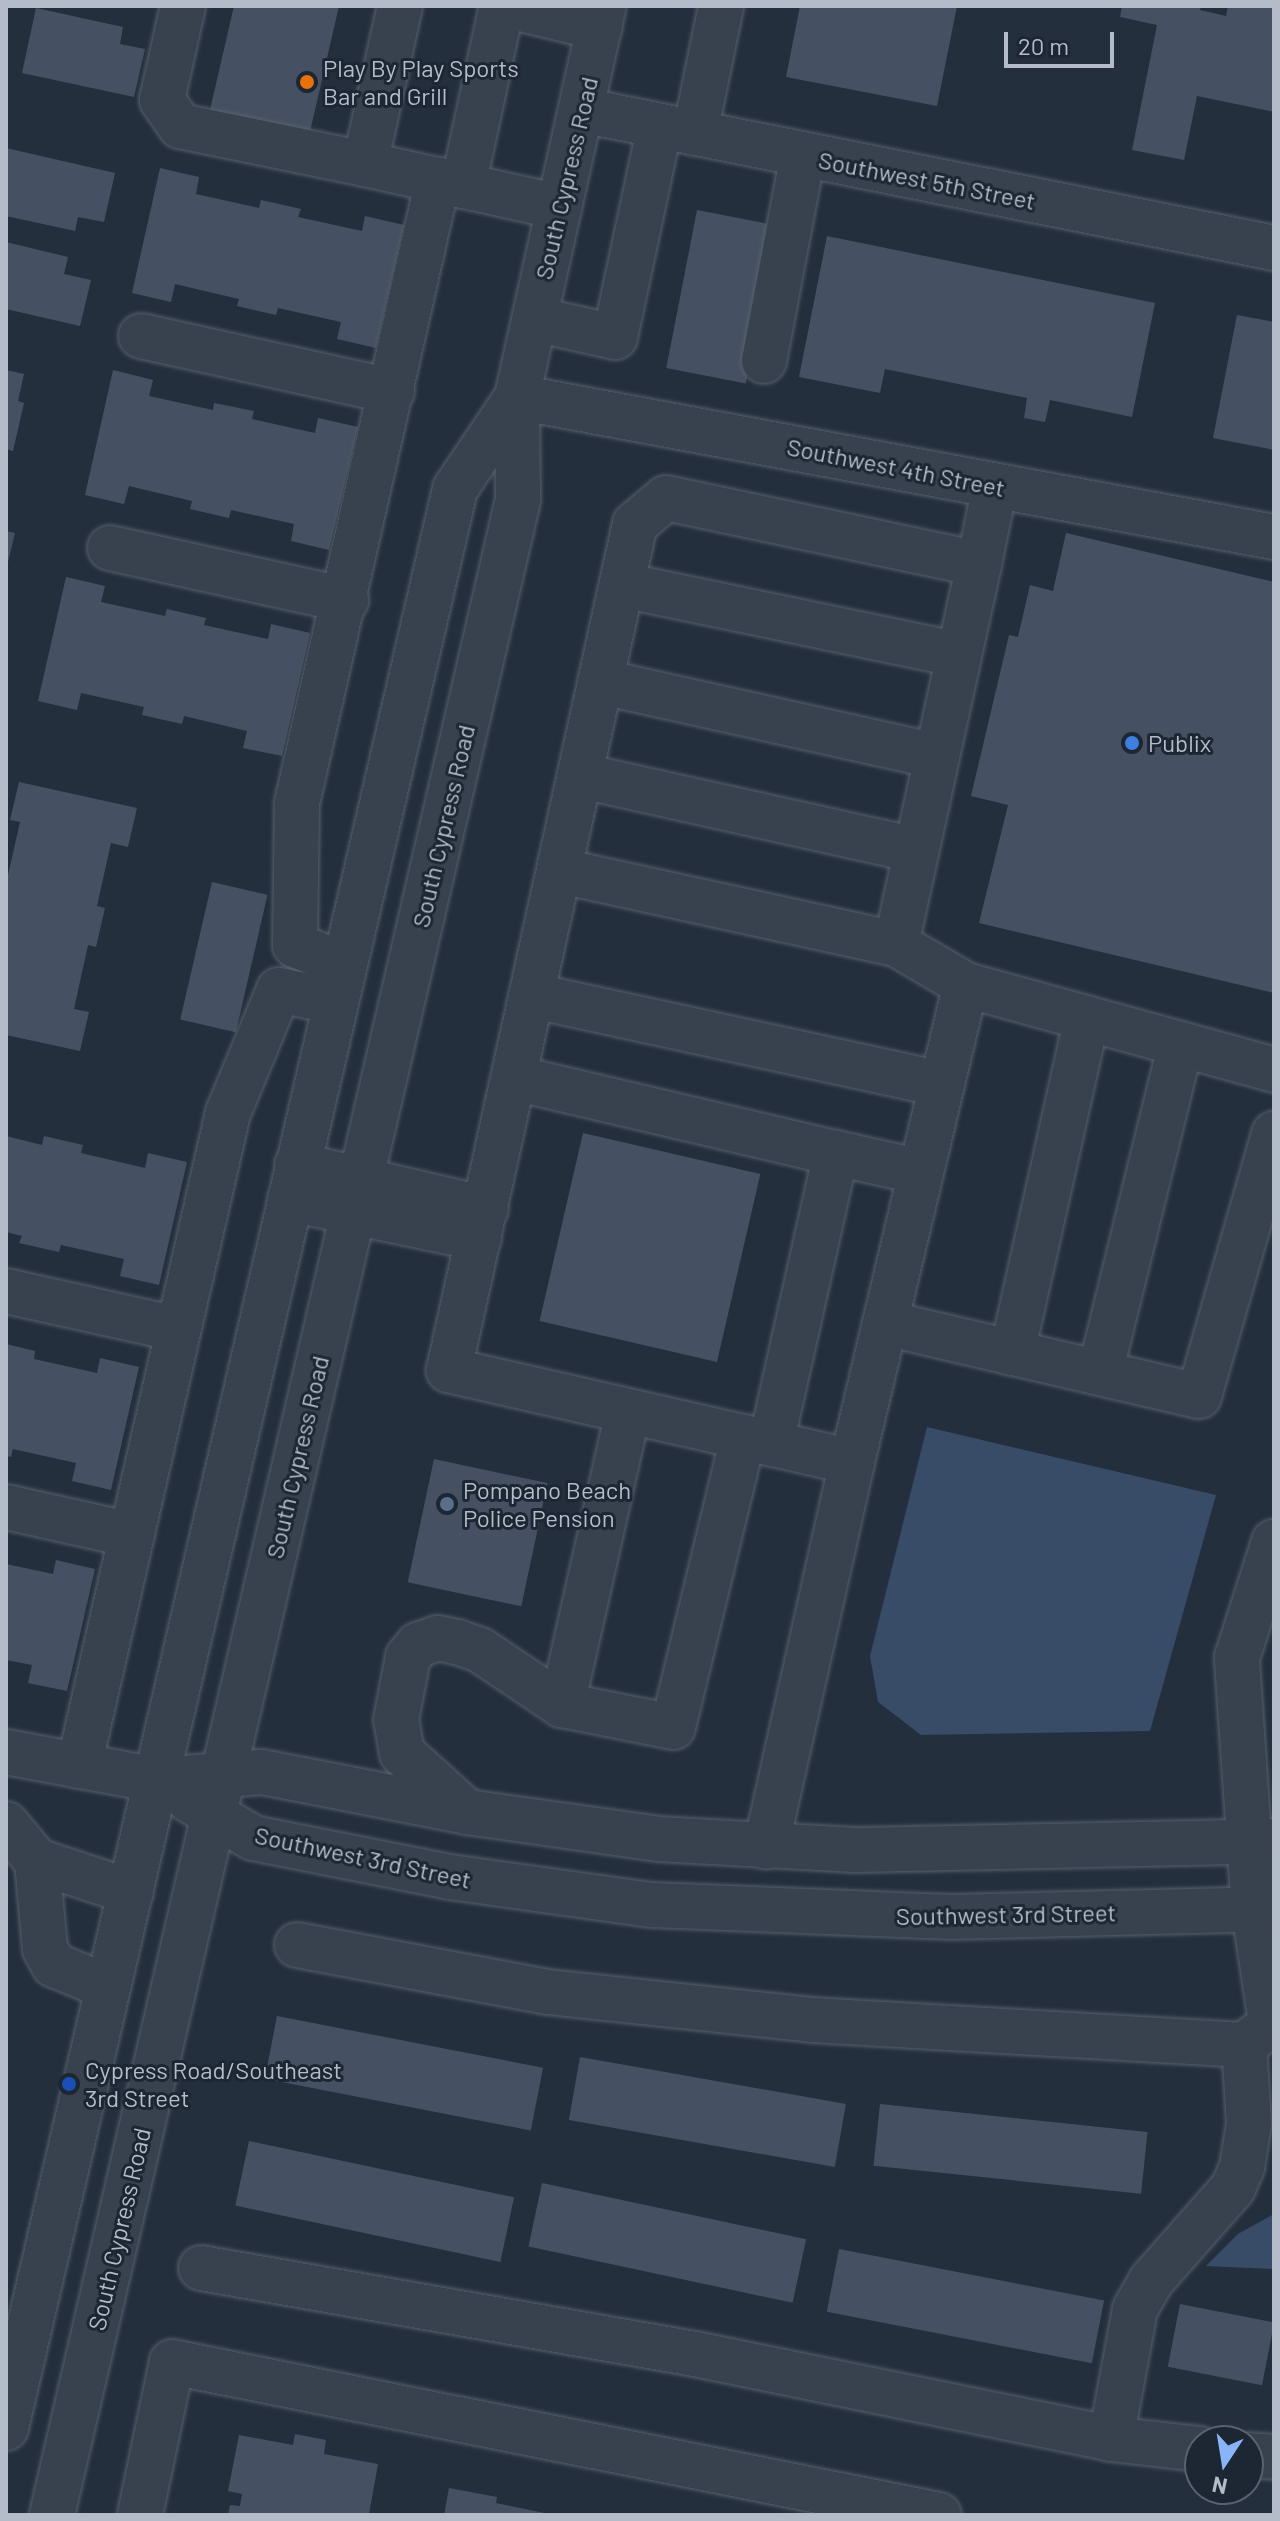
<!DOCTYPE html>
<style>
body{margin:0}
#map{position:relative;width:1280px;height:2521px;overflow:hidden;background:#242f3e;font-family:Barlow,sans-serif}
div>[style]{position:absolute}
.water>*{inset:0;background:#394c67}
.building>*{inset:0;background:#455162;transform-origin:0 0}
.roads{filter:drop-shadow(0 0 2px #565f6c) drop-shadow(0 0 2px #565f6c)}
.minor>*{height:44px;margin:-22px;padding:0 22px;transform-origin:22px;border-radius:22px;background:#38414e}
.dots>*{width:22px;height:22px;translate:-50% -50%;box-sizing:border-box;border:4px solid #1d2633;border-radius:50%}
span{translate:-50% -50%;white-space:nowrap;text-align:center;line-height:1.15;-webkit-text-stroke:6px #1d2633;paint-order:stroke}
.poi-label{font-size:24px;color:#b4bcc9}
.left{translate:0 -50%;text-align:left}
.street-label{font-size:24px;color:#b4bcc9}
.frame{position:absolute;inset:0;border:8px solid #b4bcc9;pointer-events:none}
.north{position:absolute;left:1184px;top:2425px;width:80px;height:80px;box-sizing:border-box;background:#1d2633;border:2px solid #59626f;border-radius:50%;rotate:192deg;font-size:22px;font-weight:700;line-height:32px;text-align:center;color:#b4bcc9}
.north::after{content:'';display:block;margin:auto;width:28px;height:36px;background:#8ab4f8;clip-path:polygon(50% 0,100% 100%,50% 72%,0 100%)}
.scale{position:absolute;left:1004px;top:32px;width:110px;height:36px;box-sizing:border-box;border:4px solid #b4bcc9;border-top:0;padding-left:10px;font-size:24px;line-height:28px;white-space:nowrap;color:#b4bcc9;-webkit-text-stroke:6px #1d2633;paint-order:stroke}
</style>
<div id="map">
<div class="water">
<i style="clip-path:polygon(927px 1427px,1216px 1495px,1150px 1731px,921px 1735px,878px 1702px,870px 1656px)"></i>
<i style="clip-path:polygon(1274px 2214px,1274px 2269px,1206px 2266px,1238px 2234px)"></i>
</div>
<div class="building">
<i style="clip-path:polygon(234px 6px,339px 6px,309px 136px,209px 114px)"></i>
<i style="clip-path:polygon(800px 6px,957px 6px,937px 106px,786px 77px)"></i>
<i style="clip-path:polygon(1122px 6px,1201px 6px,1200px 10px,1226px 16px,1228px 6px,1274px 6px,1274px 112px,1197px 96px,1184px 160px,1132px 150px,1157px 25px,1120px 17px)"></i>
<i style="clip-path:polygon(36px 8px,123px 27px,120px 44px,145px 49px,134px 97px,22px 73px)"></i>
<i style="clip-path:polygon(6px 148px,115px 173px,104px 222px,78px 217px,75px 231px,6px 216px)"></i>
<i style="clip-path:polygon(160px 168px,199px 177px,196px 194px,259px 208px,261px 200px,301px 209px,298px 217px,362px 231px,365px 216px,404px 225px,376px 348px,337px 339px,341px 322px,278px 308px,276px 315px,237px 306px,239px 299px,175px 284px,171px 302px,132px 293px)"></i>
<i style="left:697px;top:210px;width:81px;height:161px;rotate:11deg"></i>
<i style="clip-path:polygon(827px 236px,1155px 303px,1132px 417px,1050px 400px,1045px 422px,1024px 418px,1027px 398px,885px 369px,880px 393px,799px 377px)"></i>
<i style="clip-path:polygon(6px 242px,68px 257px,64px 274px,91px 280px,80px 326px,6px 309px)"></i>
<i style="clip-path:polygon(1237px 315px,1274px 322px,1274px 450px,1213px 438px)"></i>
<i style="clip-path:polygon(6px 370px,24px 374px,18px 401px,24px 403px,13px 451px,6px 449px)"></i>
<i style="clip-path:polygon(113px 370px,153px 380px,149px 396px,213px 410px,214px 403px,254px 411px,252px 419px,315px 433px,318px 418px,358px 427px,329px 550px,291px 541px,294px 524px,231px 510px,229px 518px,190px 509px,192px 501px,129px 486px,124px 504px,85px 495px)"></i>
<i style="clip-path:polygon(6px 531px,15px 533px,7px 566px,6px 565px)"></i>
<i style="clip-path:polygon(1066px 533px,1274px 582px,1274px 993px,979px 923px,1008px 805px,971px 796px,1009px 635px,1018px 637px,1030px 585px,1053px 591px)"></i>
<i style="clip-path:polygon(66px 577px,105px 586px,101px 602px,165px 616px,167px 609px,206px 618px,204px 625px,268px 639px,271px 624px,310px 633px,282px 756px,243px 748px,247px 731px,184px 716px,182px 724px,142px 715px,144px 707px,81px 693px,77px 710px,38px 701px)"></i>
<i style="clip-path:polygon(19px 782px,137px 808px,128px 847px,111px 843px,97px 906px,105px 908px,96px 947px,88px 945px,74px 1009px,89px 1012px,80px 1051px,6px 1035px,6px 884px,20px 822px,10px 820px)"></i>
<i style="left:212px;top:882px;width:57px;height:141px;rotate:13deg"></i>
<i style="left:583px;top:1133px;width:182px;height:193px;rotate:13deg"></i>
<i style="clip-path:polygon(6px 1136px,42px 1145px,44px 1136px,83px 1145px,81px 1153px,145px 1168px,148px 1153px,187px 1162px,159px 1285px,120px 1276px,124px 1259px,61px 1245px,59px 1252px,19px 1243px,22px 1236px,6px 1232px)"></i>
<i style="clip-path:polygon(6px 1344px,35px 1351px,34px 1359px,97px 1373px,100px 1358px,139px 1367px,111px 1490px,72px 1481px,76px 1463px,13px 1449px,11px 1457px,6px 1456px)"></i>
<i style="left:434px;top:1459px;width:116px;height:126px;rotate:12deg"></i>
<i style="clip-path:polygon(56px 1560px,95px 1569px,67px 1691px,28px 1683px,32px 1665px,6px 1660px,6px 1564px,53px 1574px)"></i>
<i style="left:277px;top:2016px;width:271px;height:64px;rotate:11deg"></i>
<i style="left:580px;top:2057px;width:270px;height:64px;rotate:10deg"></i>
<i style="left:880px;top:2104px;width:269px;height:62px;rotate:6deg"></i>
<i style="left:249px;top:2141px;width:271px;height:66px;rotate:12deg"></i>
<i style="left:542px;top:2183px;width:270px;height:65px;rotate:12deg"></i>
<i style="left:839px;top:2249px;width:270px;height:64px;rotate:11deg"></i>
<i style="left:1180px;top:2304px;width:96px;height:64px;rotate:11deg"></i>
<i style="clip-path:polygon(295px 2434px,326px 2440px,324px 2454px,378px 2464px,369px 2514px,228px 2515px,230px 2505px,240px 2506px,242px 2494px,228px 2491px,239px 2435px,293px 2445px)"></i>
<i style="clip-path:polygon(449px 2488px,497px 2497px,496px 2503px,554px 2515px,444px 2515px)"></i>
</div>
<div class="roads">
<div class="minor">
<i style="left:183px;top:6px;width:96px;rotate:102.6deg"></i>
<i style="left:162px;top:100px;width:32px;rotate:55deg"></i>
<i style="left:180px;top:126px;width:189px;rotate:11.6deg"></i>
<i style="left:400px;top:6px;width:162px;rotate:102.5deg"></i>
<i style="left:365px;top:164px;width:199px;rotate:12.5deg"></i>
<i style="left:509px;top:6px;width:93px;rotate:13.7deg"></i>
<i style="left:581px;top:110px;width:707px;rotate:11.26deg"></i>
<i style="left:695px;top:133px;width:130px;rotate:-78.4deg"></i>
<i style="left:463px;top:186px;width:184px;rotate:-77.8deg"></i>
<i style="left:535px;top:319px;width:82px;rotate:12.7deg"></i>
<i style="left:615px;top:337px;width:216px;rotate:-78deg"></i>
<i style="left:141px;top:336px;width:257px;rotate:12.4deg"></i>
<i style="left:764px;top:361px;width:210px;rotate:-79.3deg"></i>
<i style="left:517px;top:397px;width:770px;rotate:10.48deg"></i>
<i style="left:110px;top:548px;width:242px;rotate:12.4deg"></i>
<i style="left:979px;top:564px;width:80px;rotate:-78.4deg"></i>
<i style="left:622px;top:585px;width:344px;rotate:11.7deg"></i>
<i style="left:602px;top:682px;width:343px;rotate:12.5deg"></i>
<i style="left:582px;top:776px;width:342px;rotate:12.5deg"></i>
<i style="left:896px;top:944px;width:81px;rotate:30.4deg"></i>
<i style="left:344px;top:965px;width:53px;rotate:-157.8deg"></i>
<i style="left:295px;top:945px;width:142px;rotate:-89.2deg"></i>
<i style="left:297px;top:803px;width:639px;rotate:-77.25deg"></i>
<i style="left:534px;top:996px;width:417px;rotate:12.2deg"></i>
<i style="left:515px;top:1078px;width:330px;rotate:13.2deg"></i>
<i style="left:836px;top:1153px;width:298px;rotate:102.6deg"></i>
<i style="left:836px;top:1153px;width:87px;rotate:12.6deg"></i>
<i style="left:297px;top:1165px;width:194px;rotate:13.1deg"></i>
<i style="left:290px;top:1199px;width:193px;rotate:11.7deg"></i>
<i style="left:6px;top:1291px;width:176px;rotate:12.5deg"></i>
<i style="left:885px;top:1323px;width:322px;rotate:13.1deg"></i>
<i style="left:1199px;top:1396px;width:273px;rotate:-74deg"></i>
<i style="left:1012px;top:1353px;width:343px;rotate:-77.4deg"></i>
<i style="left:1100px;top:1373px;width:339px;rotate:-76.2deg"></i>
<i style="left:743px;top:1437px;width:112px;rotate:12.9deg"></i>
<i style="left:852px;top:1462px;width:394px;rotate:102.6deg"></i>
<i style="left:852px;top:1462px;width:490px;rotate:-76.6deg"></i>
<i style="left:966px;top:985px;width:320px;rotate:15.4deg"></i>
<i style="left:6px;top:1507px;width:129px;rotate:12.5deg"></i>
<i style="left:562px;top:1705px;width:301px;rotate:-77.3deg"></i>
<i style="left:6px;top:1752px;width:154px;rotate:10.5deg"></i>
<i style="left:157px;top:1780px;width:105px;rotate:-4.4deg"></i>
<i style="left:262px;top:1772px;width:209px;rotate:11deg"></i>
<i style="left:467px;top:1812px;width:193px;rotate:8deg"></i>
<i style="left:658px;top:1839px;width:198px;rotate:3.2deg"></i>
<i style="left:856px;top:1850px;width:418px;rotate:-1.2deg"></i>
<i style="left:79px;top:1766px;width:670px;rotate:-77.15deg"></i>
<i style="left:228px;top:1113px;width:133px;rotate:-67.5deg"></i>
<i style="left:279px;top:990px;width:58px;rotate:11.9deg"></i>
<i style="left:189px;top:1800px;width:74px;rotate:30.7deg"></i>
<i style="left:253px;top:1838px;width:201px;rotate:11.2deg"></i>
<i style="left:450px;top:1877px;width:205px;rotate:7.9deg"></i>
<i style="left:653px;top:1905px;width:298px;rotate:2.3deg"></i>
<i style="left:951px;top:1917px;width:323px;rotate:-1.4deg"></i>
<i style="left:467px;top:1812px;width:88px;rotate:-137.8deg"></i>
<i style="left:402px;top:1753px;width:34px;rotate:-100deg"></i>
<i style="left:396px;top:1720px;width:64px;rotate:-79.2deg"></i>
<i style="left:408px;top:1657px;width:16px;rotate:-50deg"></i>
<i style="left:418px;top:1645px;width:21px;rotate:-19deg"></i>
<i style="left:438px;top:1638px;width:19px;rotate:12deg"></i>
<i style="left:457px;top:1642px;width:24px;rotate:19deg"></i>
<i style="left:480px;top:1650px;width:99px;rotate:33.9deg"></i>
<i style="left:562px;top:1705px;width:113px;rotate:11.2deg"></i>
<i style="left:673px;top:1727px;width:298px;rotate:-76.4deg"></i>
<i style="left:743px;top:1437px;width:302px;rotate:-167.2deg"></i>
<i style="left:449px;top:1370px;width:866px;rotate:-77.6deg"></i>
<i style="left:635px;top:524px;width:40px;rotate:-40deg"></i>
<i style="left:666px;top:498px;width:320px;rotate:11.9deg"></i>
<i style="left:979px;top:564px;width:389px;rotate:102.3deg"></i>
<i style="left:896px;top:944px;width:342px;rotate:-167.7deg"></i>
<i style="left:6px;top:1824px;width:48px;rotate:50deg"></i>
<i style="left:37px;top:1861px;width:88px;rotate:84.8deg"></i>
<i style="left:45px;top:1949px;width:18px;rotate:61deg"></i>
<i style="left:54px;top:1965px;width:58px;rotate:22.2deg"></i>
<i style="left:37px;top:1861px;width:99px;rotate:18.3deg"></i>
<i style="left:297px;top:1945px;width:254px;rotate:10.6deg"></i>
<i style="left:547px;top:1992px;width:266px;rotate:6deg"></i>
<i style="left:812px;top:2020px;width:433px;rotate:3.3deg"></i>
<i style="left:1244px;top:2045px;width:38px;rotate:-37deg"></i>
<i style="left:1271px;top:2022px;width:113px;rotate:-98.6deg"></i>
<i style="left:1254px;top:1910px;width:253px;rotate:-93.9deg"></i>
<i style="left:1237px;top:1658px;width:122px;rotate:-72.3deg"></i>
<i style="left:201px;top:2268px;width:501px;rotate:9.88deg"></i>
<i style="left:695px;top:2354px;width:425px;rotate:11.5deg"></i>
<i style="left:1111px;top:2439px;width:132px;rotate:-79.5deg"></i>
<i style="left:1135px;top:2309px;width:32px;rotate:-60deg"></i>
<i style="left:1151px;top:2281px;width:124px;rotate:-48.6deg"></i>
<i style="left:1233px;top:2188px;width:23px;rotate:-67deg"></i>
<i style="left:1242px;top:2167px;width:44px;rotate:-80.8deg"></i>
<i style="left:1249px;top:2124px;width:79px;rotate:-93.6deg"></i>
<i style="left:6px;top:2428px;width:1990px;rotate:-76.96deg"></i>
<i style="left:455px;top:489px;width:111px;rotate:-56deg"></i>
<i style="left:1111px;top:2439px;width:90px;rotate:6.4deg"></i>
<i style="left:1248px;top:2455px;width:26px;rotate:4deg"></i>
<i style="left:52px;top:2515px;width:2069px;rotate:-76.98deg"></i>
<i style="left:518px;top:499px;width:102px;rotate:-90.6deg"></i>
<i style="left:517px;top:397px;width:401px;rotate:-77.5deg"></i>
<i style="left:140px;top:2515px;width:156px;rotate:-78.2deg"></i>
<i style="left:172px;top:2362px;width:782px;rotate:11.28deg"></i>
</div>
</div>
<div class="dots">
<i style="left:307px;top:82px;background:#e8710a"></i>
<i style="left:1132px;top:743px;background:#3f7fe0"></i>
<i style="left:447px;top:1504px;background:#5c6f8a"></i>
<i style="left:69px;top:2084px;background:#1a4fb4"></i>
</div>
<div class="poi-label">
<span class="left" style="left:323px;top:82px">Play By Play Sports<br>Bar and Grill</span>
<span class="left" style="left:1148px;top:743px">Publix</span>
<span class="left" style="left:463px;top:1504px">Pompano Beach<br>Police Pension</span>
<span class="left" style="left:85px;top:2084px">Cypress Road/Southeast<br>3rd Street</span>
</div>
<div class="street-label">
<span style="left:566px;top:178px;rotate:-77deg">South Cypress Road</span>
<span style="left:927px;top:180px;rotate:11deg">Southwest 5th Street</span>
<span style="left:896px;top:467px;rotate:11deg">Southwest 4th Street</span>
<span style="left:443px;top:826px;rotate:-77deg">South Cypress Road</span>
<span style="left:297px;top:1457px;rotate:-77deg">South Cypress Road</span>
<span style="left:363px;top:1857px;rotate:12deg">Southwest 3rd Street</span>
<span style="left:1006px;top:1914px;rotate:-1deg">Southwest 3rd Street</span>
<span style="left:119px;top:2229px;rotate:-77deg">South Cypress Road</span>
</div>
<div class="frame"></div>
<div class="north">N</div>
<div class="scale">20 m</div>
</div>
